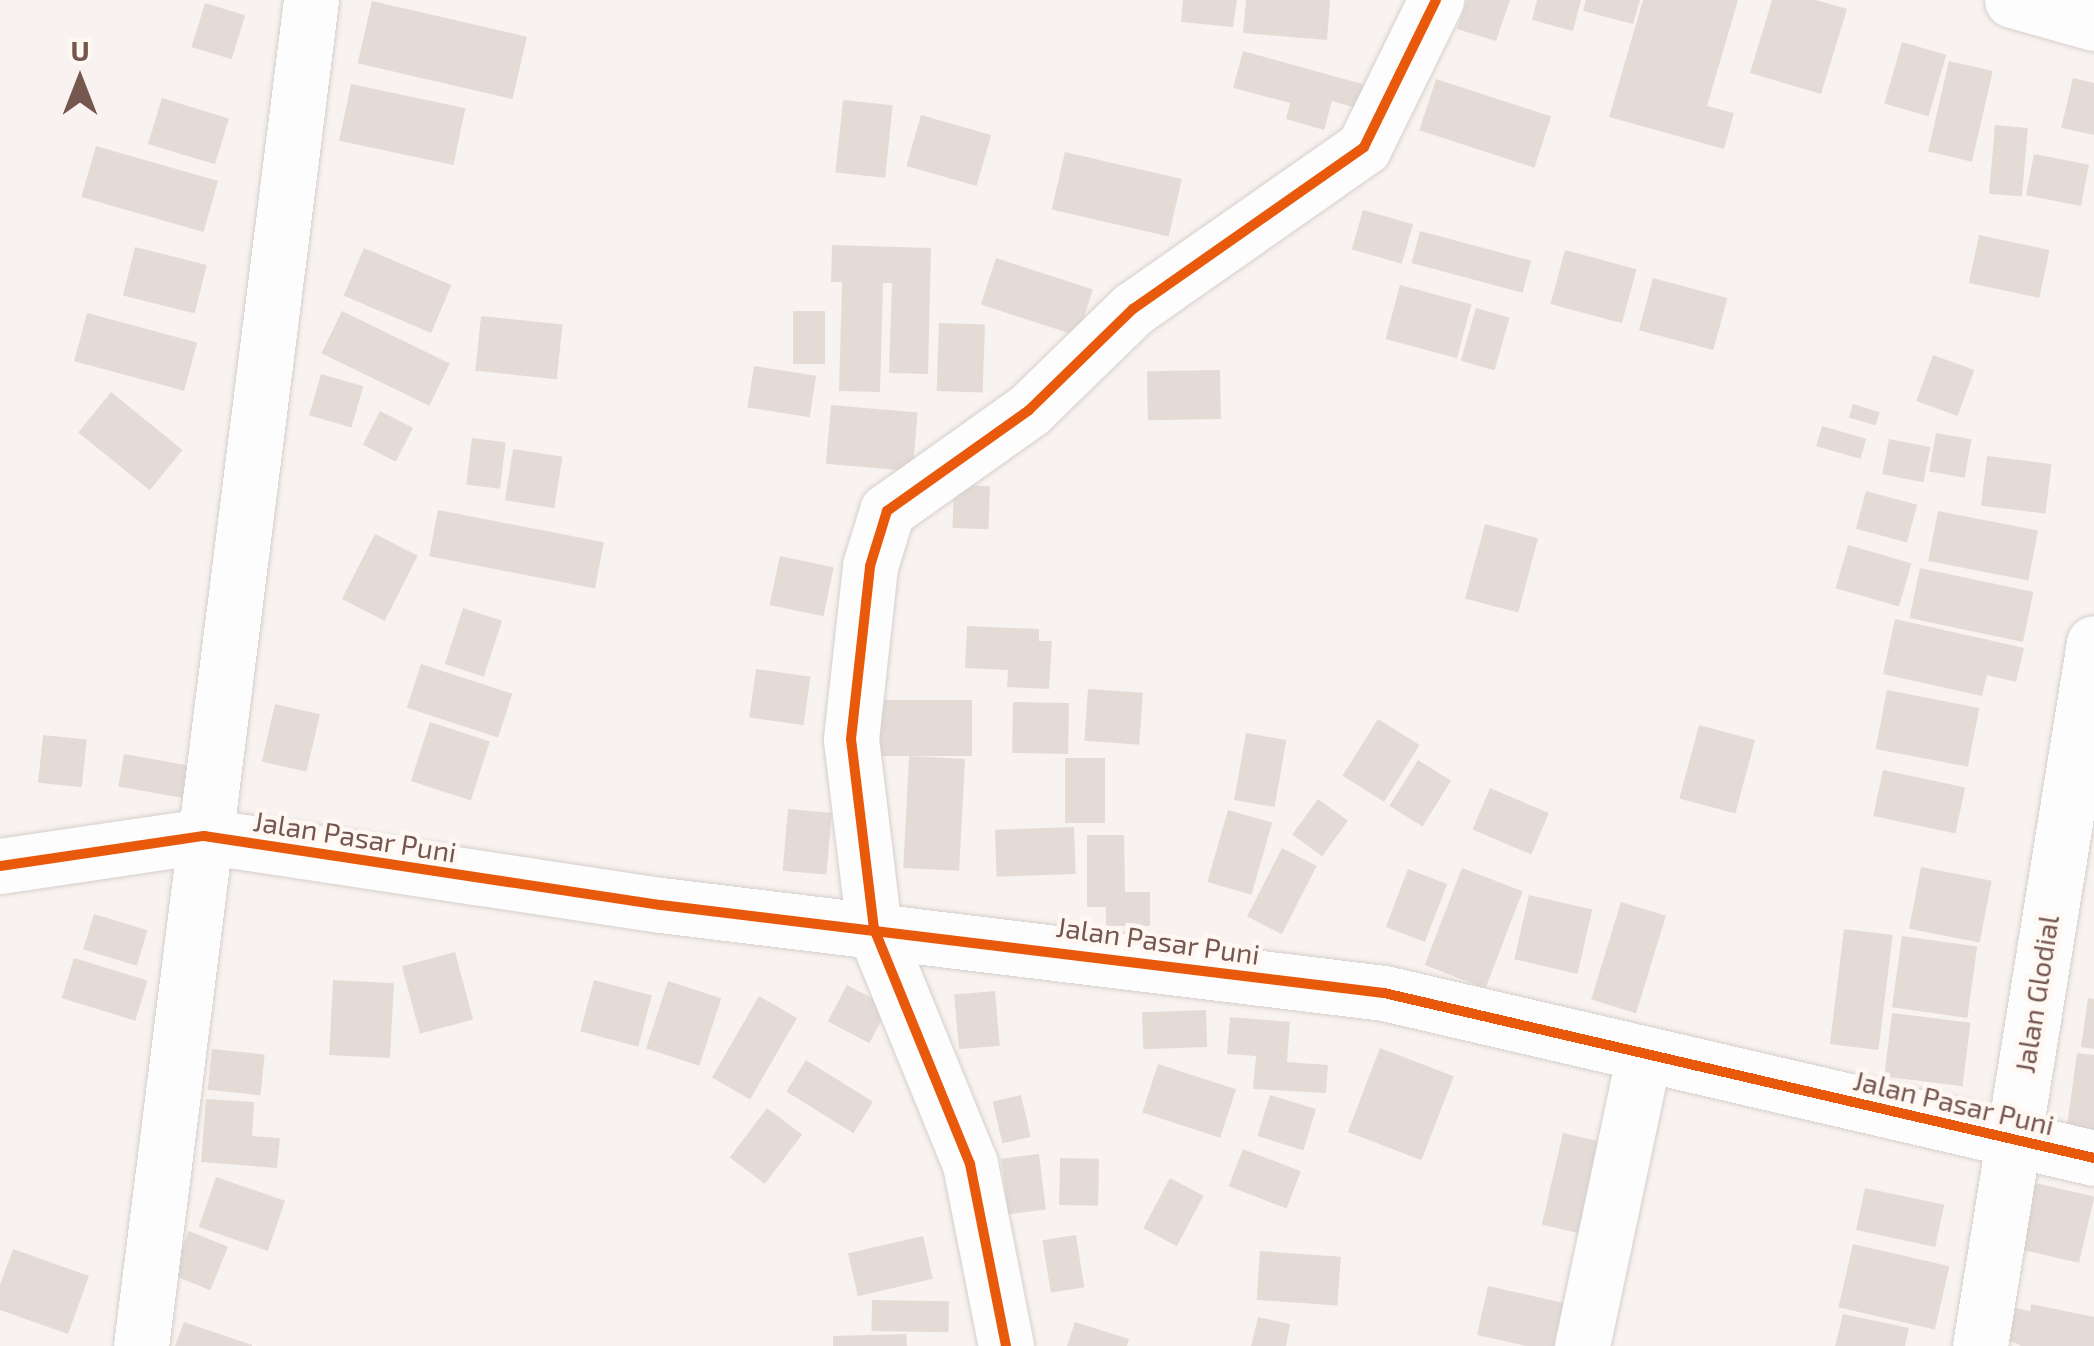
<!DOCTYPE html>
<style>
body{margin:0}
#map{position:relative;width:2094px;height:1346px;overflow:hidden;background:#f8f3f0;font-family:"Exo 2",sans-serif}
div>[style]{position:absolute}
.building>*{inset:0;background:#e4dbd7;transform-origin:0 0}
.roads{filter:drop-shadow(0 0 2px #d6cfcc) drop-shadow(0 0 2px #d6cfcc)}
.minor>*{height:55px;margin:-27.5px;padding:0 27.5px;transform-origin:27.5px;border-radius:27.5px;background:#fefdfd}
.cycleway>*{height:10px;margin:-5px;padding:0 5px;transform-origin:5px;border-radius:5px;background:#e8590c}
span{translate:-50% -50%;white-space:nowrap;text-align:center;line-height:1.15;-webkit-text-stroke:9px #fef7f2;paint-order:stroke}
.street-label{font-size:28px;color:#755750}
.north{position:absolute;left:30px;top:30px;width:100px;height:100px;-webkit-text-stroke:8px #fef7f2;paint-order:stroke;rotate:0deg;font-size:28px;font-weight:700;line-height:40px;text-align:center;color:#755750}
.north::after{content:'';display:block;margin:auto;width:35px;height:45px;background:#755750;clip-path:polygon(50% 0,100% 100%,50% 72%,0 100%)}
</style>
<div id="map">
<div class="building">
<i style="clip-path:polygon(1183px 0,1237px 0,1233px 27px,1181px 22px)"></i>
<i style="clip-path:polygon(1246px 0,1330px 0,1327px 40px,1243px 33px)"></i>
<i style="clip-path:polygon(1467px 0,1510px 0,1496px 41px,1457px 29px)"></i>
<i style="clip-path:polygon(1537px 0,1581px 0,1573px 31px,1532px 20px)"></i>
<i style="clip-path:polygon(1586px 0,1640px 0,1633px 24px,1583px 11px)"></i>
<i style="clip-path:polygon(1643px 0,1738px 0,1707px 106px,1734px 113px,1724px 149px,1609px 117px)"></i>
<i style="clip-path:polygon(1772px 0,1816px 0,1847px 9px,1821px 94px,1750px 73px)"></i>
<i style="left:372px;top:1px;width:159px;height:64px;rotate:13deg"></i>
<i style="left:205px;top:3px;width:42px;height:46px;rotate:17deg"></i>
<i style="left:1902px;top:42px;width:46px;height:64px;rotate:16deg"></i>
<i style="clip-path:polygon(1243px 51px,1366px 85px,1359px 109px,1332px 101px,1324px 130px,1286px 119px,1290px 103px,1233px 88px)"></i>
<i style="left:1949px;top:61px;width:45px;height:93px;rotate:13deg"></i>
<i style="clip-path:polygon(2073px 78px,2094px 83px,2094px 135px,2061px 128px)"></i>
<i style="left:1436px;top:79px;width:121px;height:54px;rotate:18deg"></i>
<i style="left:351px;top:84px;width:117px;height:58px;rotate:12deg"></i>
<i style="left:162px;top:98px;width:70px;height:48px;rotate:17deg"></i>
<i style="left:843px;top:100px;width:50px;height:73px;rotate:6deg"></i>
<i style="left:921px;top:115px;width:73px;height:53px;rotate:16deg"></i>
<i style="left:1995px;top:125px;width:33px;height:69px;rotate:5deg"></i>
<i style="left:96px;top:146px;width:127px;height:53px;rotate:16deg"></i>
<i style="left:1065px;top:152px;width:120px;height:59px;rotate:13deg"></i>
<i style="left:2034px;top:154px;width:56px;height:42px;rotate:11deg"></i>
<i style="left:1363px;top:210px;width:52px;height:41px;rotate:16deg"></i>
<i style="left:1420px;top:231px;width:115px;height:33px;rotate:15deg"></i>
<i style="left:1979px;top:235px;width:72px;height:49px;rotate:12deg"></i>
<i style="clip-path:polygon(832px 245px,931px 248px,928px 374px,889px 373px,892px 283px,883px 283px,880px 392px,839px 391px,842px 282px,831px 282px)"></i>
<i style="left:135px;top:247px;width:74px;height:50px;rotate:14deg"></i>
<i style="left:364px;top:248px;width:95px;height:52px;rotate:23deg"></i>
<i style="left:1565px;top:250px;width:74px;height:56px;rotate:15deg"></i>
<i style="left:996px;top:258px;width:102px;height:49px;rotate:18deg"></i>
<i style="left:1653px;top:278px;width:77px;height:54px;rotate:15deg"></i>
<i style="left:1400px;top:285px;width:74px;height:56px;rotate:15deg"></i>
<i style="left:1476px;top:308px;width:35px;height:55px;rotate:16deg"></i>
<i style="left:342px;top:311px;width:120px;height:47px;rotate:26deg"></i>
<i style="left:793px;top:311px;width:32px;height:53px"></i>
<i style="left:87px;top:313px;width:114px;height:50px;rotate:15deg"></i>
<i style="left:481px;top:316px;width:82px;height:55px;rotate:6deg"></i>
<i style="left:939px;top:323px;width:46px;height:68px;rotate:2deg"></i>
<i style="left:1933px;top:355px;width:44px;height:49px;rotate:20deg"></i>
<i style="left:754px;top:366px;width:63px;height:42px;rotate:9deg"></i>
<i style="left:1220px;top:370px;width:49px;height:73px;rotate:89deg"></i>
<i style="left:321px;top:374px;width:44px;height:43px;rotate:16deg"></i>
<i style="left:111px;top:392px;width:92px;height:52px;rotate:39deg"></i>
<i style="left:1853px;top:404px;width:28px;height:14px;rotate:17deg"></i>
<i style="left:831px;top:405px;width:87px;height:59px;rotate:5deg"></i>
<i style="left:380px;top:411px;width:37px;height:38px;rotate:27deg"></i>
<i style="left:1822px;top:426px;width:46px;height:21px;rotate:16deg"></i>
<i style="left:1936px;top:433px;width:36px;height:39px;rotate:10deg"></i>
<i style="left:472px;top:438px;width:34px;height:47px;rotate:7deg"></i>
<i style="left:1889px;top:439px;width:42px;height:36px;rotate:11deg"></i>
<i style="left:513px;top:449px;width:50px;height:52px;rotate:9deg"></i>
<i style="left:1987px;top:456px;width:65px;height:50px;rotate:7deg"></i>
<i style="left:954px;top:485px;width:36px;height:43px;rotate:2deg"></i>
<i style="left:1866px;top:491px;width:53px;height:39px;rotate:15deg"></i>
<i style="left:438px;top:510px;width:169px;height:47px;rotate:11deg"></i>
<i style="left:1938px;top:511px;width:102px;height:51px;rotate:11deg"></i>
<i style="left:1485px;top:524px;width:55px;height:77px;rotate:15deg"></i>
<i style="left:375px;top:534px;width:48px;height:73px;rotate:27deg"></i>
<i style="left:1848px;top:545px;width:66px;height:45px;rotate:16deg"></i>
<i style="left:780px;top:556px;width:55px;height:50px;rotate:12deg"></i>
<i style="left:1920px;top:568px;width:116px;height:51px;rotate:12deg"></i>
<i style="left:463px;top:608px;width:41px;height:59px;rotate:18deg"></i>
<i style="clip-path:polygon(1895px 619px,2024px 648px,2016px 682px,1987px 675px,1982px 696px,1883px 674px)"></i>
<i style="clip-path:polygon(967px 626px,1039px 629px,1039px 641px,1052px 641px,1049px 689px,1007px 687px,1008px 670px,965px 668px)"></i>
<i style="left:421px;top:664px;width:96px;height:46px;rotate:18deg"></i>
<i style="left:756px;top:669px;width:55px;height:49px;rotate:8deg"></i>
<i style="left:1088px;top:689px;width:55px;height:52px;rotate:4deg"></i>
<i style="left:1887px;top:690px;width:94px;height:60px;rotate:11deg"></i>
<i style="left:874px;top:700px;width:98px;height:56px"></i>
<i style="left:1013px;top:702px;width:56px;height:51px;rotate:1deg"></i>
<i style="left:275px;top:704px;width:46px;height:59px;rotate:13deg"></i>
<i style="left:1378px;top:719px;width:49px;height:67px;rotate:32deg"></i>
<i style="left:430px;top:722px;width:63px;height:62px;rotate:18deg"></i>
<i style="left:1699px;top:725px;width:58px;height:76px;rotate:15deg"></i>
<i style="left:1246px;top:733px;width:41px;height:68px;rotate:10deg"></i>
<i style="left:43px;top:735px;width:44px;height:48px;rotate:6deg"></i>
<i style="left:124px;top:754px;width:66px;height:33px;rotate:10deg"></i>
<i style="left:1065px;top:758px;width:40px;height:65px"></i>
<i style="left:965px;top:759px;width:112px;height:56px;rotate:93deg"></i>
<i style="left:1418px;top:760px;width:39px;height:54px;rotate:32deg"></i>
<i style="left:1883px;top:770px;width:84px;height:47px;rotate:12deg"></i>
<i style="left:1490px;top:788px;width:64px;height:45px;rotate:23deg"></i>
<i style="left:1318px;top:799px;width:37px;height:44px;rotate:36deg"></i>
<i style="left:788px;top:809px;width:44px;height:62px;rotate:5deg"></i>
<i style="left:1228px;top:810px;width:46px;height:75px;rotate:16deg"></i>
<i style="left:1074px;top:827px;width:47px;height:79px;rotate:88deg"></i>
<i style="clip-path:polygon(1087px 835px,1124px 835px,1125px 892px,1150px 892px,1150px 926px,1106px 926px,1106px 907px,1087px 907px)"></i>
<i style="left:1282px;top:848px;width:39px;height:77px;rotate:27deg"></i>
<i style="left:1921px;top:867px;width:72px;height:63px;rotate:11deg"></i>
<i style="left:1462px;top:868px;width:65px;height:104px;rotate:21deg"></i>
<i style="left:1408px;top:869px;width:42px;height:62px;rotate:21deg"></i>
<i style="left:1529px;top:895px;width:65px;height:66px;rotate:13deg"></i>
<i style="left:1621px;top:902px;width:47px;height:102px;rotate:17deg"></i>
<i style="left:94px;top:914px;width:56px;height:37px;rotate:17deg"></i>
<i style="left:1844px;top:929px;width:49px;height:116px;rotate:7deg"></i>
<i style="left:1902px;top:936px;width:76px;height:72px;rotate:8deg"></i>
<i style="left:455px;top:952px;width:70px;height:55px;rotate:75deg"></i>
<i style="left:74px;top:958px;width:77px;height:42px;rotate:17deg"></i>
<i style="left:333px;top:980px;width:61px;height:75px;rotate:3deg"></i>
<i style="left:594px;top:980px;width:60px;height:53px;rotate:15deg"></i>
<i style="left:668px;top:981px;width:56px;height:71px;rotate:18deg"></i>
<i style="left:847px;top:985px;width:47px;height:41px;rotate:28deg"></i>
<i style="left:995px;top:991px;width:55px;height:41px;rotate:85deg"></i>
<i style="left:759px;top:996px;width:44px;height:94px;rotate:30deg"></i>
<i style="clip-path:polygon(2088px 998px,2094px 999px,2094px 1049px,2081px 1047px)"></i>
<i style="left:1206px;top:1010px;width:37px;height:64px;rotate:88deg"></i>
<i style="left:1892px;top:1013px;width:79px;height:64px;rotate:7deg"></i>
<i style="clip-path:polygon(1230px 1017px,1290px 1022px,1287px 1062px,1328px 1065px,1326px 1093px,1253px 1089px,1256px 1056px,1227px 1054px)"></i>
<i style="left:1380px;top:1048px;width:79px;height:90px;rotate:21deg"></i>
<i style="left:212px;top:1049px;width:53px;height:41px;rotate:6deg"></i>
<i style="clip-path:polygon(2077px 1053px,2094px 1055px,2094px 1130px,2067px 1126px)"></i>
<i style="left:806px;top:1060px;width:79px;height:37px;rotate:32deg"></i>
<i style="left:1158px;top:1064px;width:82px;height:51px;rotate:18deg"></i>
<i style="left:1021px;top:1095px;width:43px;height:29px;rotate:77deg"></i>
<i style="left:1270px;top:1095px;width:48px;height:43px;rotate:17deg"></i>
<i style="clip-path:polygon(206px 1099px,254px 1102px,252px 1136px,280px 1138px,277px 1168px,201px 1162px)"></i>
<i style="left:767px;top:1108px;width:44px;height:62px;rotate:37deg"></i>
<i style="left:1563px;top:1133px;width:57px;height:94px;rotate:13deg"></i>
<i style="left:1243px;top:1149px;width:62px;height:40px;rotate:21deg"></i>
<i style="left:1039px;top:1154px;width:56px;height:38px;rotate:83deg"></i>
<i style="left:1060px;top:1158px;width:39px;height:47px;rotate:1deg"></i>
<i style="left:216px;top:1177px;width:73px;height:53px;rotate:19deg"></i>
<i style="left:1170px;top:1178px;width:38px;height:57px;rotate:28deg"></i>
<i style="left:2031px;top:1182px;width:65px;height:68px;rotate:13deg"></i>
<i style="left:1865px;top:1188px;width:81px;height:43px;rotate:12deg"></i>
<i style="left:189px;top:1231px;width:42px;height:47px;rotate:22deg"></i>
<i style="left:1076px;top:1235px;width:53px;height:34px;rotate:81deg"></i>
<i style="left:923px;top:1236px;width:44px;height:77px;rotate:77deg"></i>
<i style="left:1853px;top:1244px;width:99px;height:65px;rotate:13deg"></i>
<i style="clip-path:polygon(13px 1249px,89px 1276px,68px 1334px,0 1310px,0 1285px)"></i>
<i style="left:1260px;top:1251px;width:81px;height:49px;rotate:4deg"></i>
<i style="clip-path:polygon(1488px 1286px,1577px 1306px,1569px 1346px,1526px 1346px,1477px 1335px)"></i>
<i style="left:872px;top:1300px;width:77px;height:31px;rotate:1deg"></i>
<i style="clip-path:polygon(2031px 1304px,2094px 1317px,2094px 1346px,2022px 1346px,2005px 1339px,2011px 1307px,2030px 1311px)"></i>
<i style="clip-path:polygon(1843px 1314px,1909px 1328px,1905px 1346px,1835px 1346px)"></i>
<i style="clip-path:polygon(1258px 1317px,1290px 1324px,1286px 1346px,1251px 1346px)"></i>
<i style="clip-path:polygon(184px 1322px,252px 1345px,252px 1346px,175px 1346px)"></i>
<i style="clip-path:polygon(1075px 1322px,1129px 1339px,1127px 1346px,1067px 1346px)"></i>
<i style="clip-path:polygon(906px 1334px,907px 1346px,833px 1346px,833px 1336px)"></i>
</div>
<div class="roads">
<div class="minor">
<i style="left:2012px;top:0;width:85px;rotate:15.7deg"></i>
<i style="left:0;top:866px;width:206px;rotate:-8.4deg"></i>
<i style="left:204px;top:836px;width:462px;rotate:8.6deg"></i>
<i style="left:661px;top:905px;width:728px;rotate:6.94deg"></i>
<i style="left:1384px;top:993px;width:729px;rotate:13.08deg"></i>
<i style="left:141px;top:1346px;width:1357px;rotate:-82.8deg"></i>
<i style="left:1006px;top:1346px;width:186px;rotate:-101.2deg"></i>
<i style="left:970px;top:1164px;width:254px;rotate:-112.2deg"></i>
<i style="left:874px;top:929px;width:191px;rotate:-96.9deg"></i>
<i style="left:851px;top:739px;width:174px;rotate:-83.7deg"></i>
<i style="left:870px;top:566px;width:58px;rotate:-72.8deg"></i>
<i style="left:887px;top:511px;width:174px;rotate:-35.4deg"></i>
<i style="left:1029px;top:410px;width:145px;rotate:-44.2deg"></i>
<i style="left:1133px;top:309px;width:282px;rotate:-35deg"></i>
<i style="left:1364px;top:147px;width:164px;rotate:-63.9deg"></i>
<i style="left:1582px;top:1346px;width:299px;rotate:-78deg"></i>
<i style="left:1980px;top:1346px;width:712px;rotate:-80.79deg"></i>
</div>
</div>
<div class="cycleway">
<i style="left:0;top:866px;width:206px;rotate:-8.4deg"></i>
<i style="left:204px;top:836px;width:462px;rotate:8.6deg"></i>
<i style="left:661px;top:905px;width:728px;rotate:6.94deg"></i>
<i style="left:1384px;top:993px;width:729px;rotate:13.08deg"></i>
<i style="left:1006px;top:1346px;width:186px;rotate:-101.2deg"></i>
<i style="left:970px;top:1164px;width:254px;rotate:-112.2deg"></i>
<i style="left:874px;top:929px;width:191px;rotate:-96.9deg"></i>
<i style="left:851px;top:739px;width:174px;rotate:-83.7deg"></i>
<i style="left:870px;top:566px;width:58px;rotate:-72.8deg"></i>
<i style="left:887px;top:511px;width:174px;rotate:-35.4deg"></i>
<i style="left:1029px;top:410px;width:145px;rotate:-44.2deg"></i>
<i style="left:1133px;top:309px;width:282px;rotate:-35deg"></i>
<i style="left:1364px;top:147px;width:164px;rotate:-63.9deg"></i>
</div>
<div class="street-label">
<span style="left:355px;top:836px;rotate:9deg">Jalan Pasar Puni</span>
<span style="left:1158px;top:940px;rotate:8deg">Jalan Pasar Puni</span>
<span style="left:2036px;top:994px;rotate:-81deg">Jalan Glodial</span>
<span style="left:1954px;top:1102px;rotate:13deg">Jalan Pasar Puni</span>
</div>
<div class="north">U</div>
</div>
